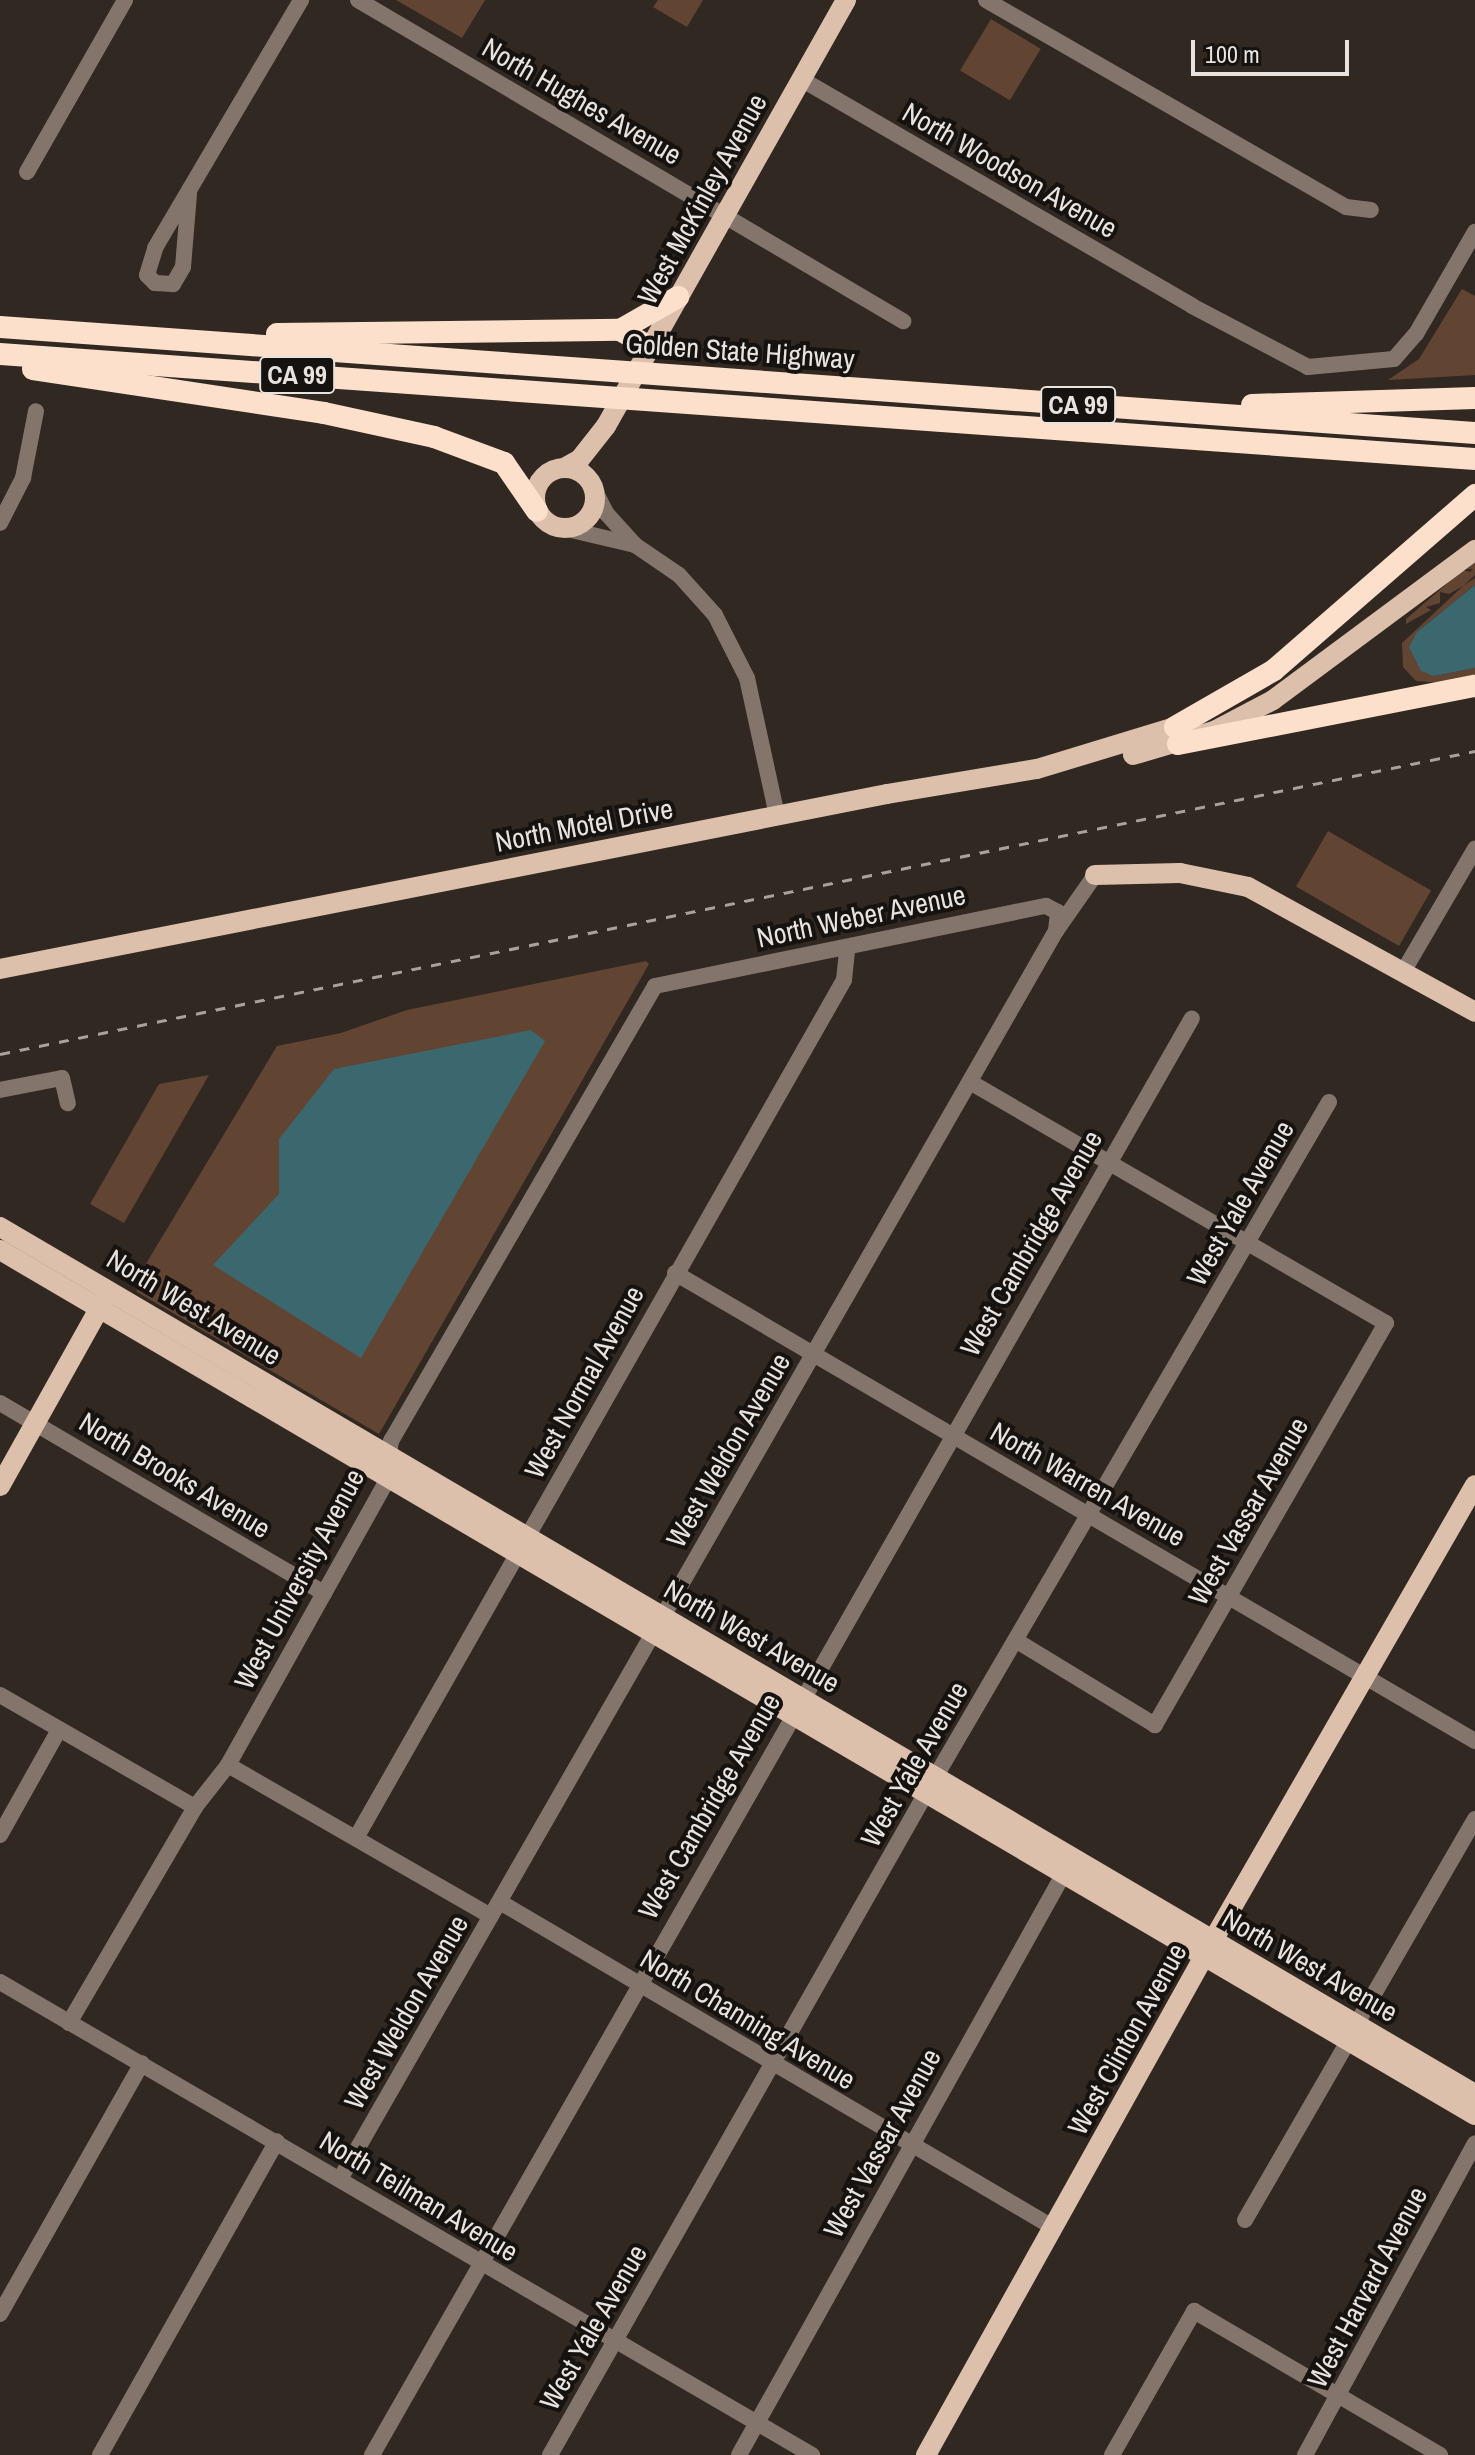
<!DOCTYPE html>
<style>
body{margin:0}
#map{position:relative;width:1475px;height:2455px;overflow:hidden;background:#312822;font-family:"Archivo Narrow",sans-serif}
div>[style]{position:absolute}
.green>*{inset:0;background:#624433;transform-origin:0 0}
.water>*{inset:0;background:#3b686f}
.minor>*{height:16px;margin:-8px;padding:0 8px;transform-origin:8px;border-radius:8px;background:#83756b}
.major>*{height:20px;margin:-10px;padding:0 10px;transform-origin:10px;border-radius:10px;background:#ddc0ac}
.major>.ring{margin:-10px;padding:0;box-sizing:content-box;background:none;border:20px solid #ddc0ac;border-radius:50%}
.highway>*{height:22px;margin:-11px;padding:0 11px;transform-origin:11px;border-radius:11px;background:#fce0cc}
.rail>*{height:3px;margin-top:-1.5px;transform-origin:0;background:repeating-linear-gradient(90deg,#a8a19c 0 10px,transparent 0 20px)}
span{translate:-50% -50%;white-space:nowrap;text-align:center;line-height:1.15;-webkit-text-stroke:8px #16120f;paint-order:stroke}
.shield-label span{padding:2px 6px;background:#16120f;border:2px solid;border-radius:6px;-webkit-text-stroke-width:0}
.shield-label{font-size:26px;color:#e9e3df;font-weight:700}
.street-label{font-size:28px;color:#e9e3df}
.scale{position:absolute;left:1191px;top:40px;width:158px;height:36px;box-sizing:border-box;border:4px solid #e9e3df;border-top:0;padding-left:10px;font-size:24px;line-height:28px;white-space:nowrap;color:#e9e3df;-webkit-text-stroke:6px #16120f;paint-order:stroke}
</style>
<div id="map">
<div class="green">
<i style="clip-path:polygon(396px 0,485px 0,462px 38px)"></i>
<i style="clip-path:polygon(658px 0,703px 0,687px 27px,653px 7px)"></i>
<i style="left:991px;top:19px;width:58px;height:60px;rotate:31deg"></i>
<i style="clip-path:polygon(1462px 289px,1475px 296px,1475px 375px,1388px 380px,1419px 359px)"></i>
<i style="clip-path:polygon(1475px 562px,1475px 575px,1464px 585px,1475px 578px,1475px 585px,1417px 632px,1434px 676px,1475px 668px,1475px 676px,1443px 683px,1416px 681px,1403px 667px,1402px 643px,1463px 586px,1449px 594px,1440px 592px,1440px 603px,1426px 607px,1431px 610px,1406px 624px,1406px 619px,1463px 570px,1470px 572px,1473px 569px,1467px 569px)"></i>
<i style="left:1328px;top:831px;width:119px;height:64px;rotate:30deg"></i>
<i style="clip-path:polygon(646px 961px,649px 964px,379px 1434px,137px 1292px,135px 1282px,277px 1046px,341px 1033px,407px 1010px)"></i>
<i style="clip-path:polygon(209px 1075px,124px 1223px,90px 1204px,159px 1084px)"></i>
</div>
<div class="water">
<i style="clip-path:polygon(1475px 585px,1475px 668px,1434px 676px,1421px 671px,1409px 647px,1417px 632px)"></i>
<i style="clip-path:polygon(531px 1030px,545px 1041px,361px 1358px,213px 1265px,279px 1194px,279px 1139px,334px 1069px)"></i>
</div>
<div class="minor">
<i style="left:358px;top:0;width:633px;rotate:30.5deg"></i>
<i style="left:986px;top:0;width:415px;rotate:29.9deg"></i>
<i style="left:1346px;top:207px;width:25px;rotate:7deg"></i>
<i style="left:801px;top:79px;width:452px;rotate:30.1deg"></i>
<i style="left:1192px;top:306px;width:131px;rotate:27.7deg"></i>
<i style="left:1308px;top:367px;width:86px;rotate:-5.3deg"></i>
<i style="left:1394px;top:359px;width:33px;rotate:-49deg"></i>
<i style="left:1416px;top:334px;width:118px;rotate:-60deg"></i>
<i style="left:27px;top:172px;width:198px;rotate:-60.3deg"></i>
<i style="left:189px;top:194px;width:73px;rotate:94.7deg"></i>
<i style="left:183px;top:267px;width:20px;rotate:120deg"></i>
<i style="left:173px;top:284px;width:18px;rotate:-177deg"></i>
<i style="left:155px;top:283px;width:11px;rotate:-135deg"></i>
<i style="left:147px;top:275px;width:28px;rotate:-73deg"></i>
<i style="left:155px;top:248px;width:288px;rotate:-59.5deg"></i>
<i style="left:594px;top:489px;width:27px;rotate:63deg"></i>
<i style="left:606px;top:513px;width:43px;rotate:47.8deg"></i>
<i style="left:0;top:523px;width:51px;rotate:-62.9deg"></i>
<i style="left:23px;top:478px;width:68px;rotate:-79deg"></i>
<i style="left:567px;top:529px;width:70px;rotate:13.2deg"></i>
<i style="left:635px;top:545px;width:53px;rotate:34.3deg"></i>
<i style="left:679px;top:575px;width:54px;rotate:48deg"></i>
<i style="left:715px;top:615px;width:71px;rotate:63.1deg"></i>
<i style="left:747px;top:678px;width:141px;rotate:77.7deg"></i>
<i style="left:1403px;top:972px;width:143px;rotate:-59.7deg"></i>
<i style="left:970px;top:1082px;width:481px;rotate:30.1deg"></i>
<i style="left:1386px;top:1323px;width:464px;rotate:119.9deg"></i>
<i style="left:1155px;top:1725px;width:162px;rotate:-148.7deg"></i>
<i style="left:0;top:1090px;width:63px;rotate:-11deg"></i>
<i style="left:62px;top:1078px;width:26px;rotate:77deg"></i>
<i style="left:675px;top:1273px;width:927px;rotate:30.33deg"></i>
<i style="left:0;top:1403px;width:376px;rotate:30.4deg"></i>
<i style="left:0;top:1695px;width:225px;rotate:29.9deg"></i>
<i style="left:228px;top:1765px;width:303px;rotate:29.9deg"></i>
<i style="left:0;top:1835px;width:120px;rotate:-60.7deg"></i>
<i style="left:356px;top:1838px;width:987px;rotate:-60.37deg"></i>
<i style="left:844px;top:980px;width:31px;rotate:-84deg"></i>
<i style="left:500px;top:1902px;width:643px;rotate:30.47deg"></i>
<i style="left:0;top:1982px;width:940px;rotate:30.22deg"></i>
<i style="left:69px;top:2023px;width:250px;rotate:-59.7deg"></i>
<i style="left:195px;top:1807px;width:53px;rotate:-51.8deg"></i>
<i style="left:228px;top:1765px;width:320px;rotate:-60.8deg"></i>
<i style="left:384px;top:1486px;width:46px;rotate:-81.2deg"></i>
<i style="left:391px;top:1441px;width:526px;rotate:-59.88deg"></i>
<i style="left:655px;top:986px;width:399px;rotate:-11.6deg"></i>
<i style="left:1046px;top:906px;width:13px;rotate:27deg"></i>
<i style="left:1058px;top:912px;width:19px;rotate:96deg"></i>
<i style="left:1356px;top:2025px;width:238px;rotate:-60deg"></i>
<i style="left:340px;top:2179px;width:1439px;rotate:-60.16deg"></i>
<i style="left:1056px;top:931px;width:68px;rotate:-55.1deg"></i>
<i style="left:1245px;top:2220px;width:204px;rotate:-60deg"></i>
<i style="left:0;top:2314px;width:288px;rotate:-60.5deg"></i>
<i style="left:100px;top:2455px;width:360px;rotate:-60.6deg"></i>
<i style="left:372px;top:2455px;width:1654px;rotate:-60.29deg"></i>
<i style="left:550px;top:2455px;width:761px;rotate:-60.4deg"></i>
<i style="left:926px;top:1793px;width:800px;rotate:-59.75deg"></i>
<i style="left:739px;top:2455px;width:675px;rotate:-60.81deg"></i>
<i style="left:1112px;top:2455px;width:166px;rotate:-60.3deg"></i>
<i style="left:1194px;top:2311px;width:285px;rotate:30.3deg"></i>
<i style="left:1305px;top:2455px;width:355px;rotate:-61.4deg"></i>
</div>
<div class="major">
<i style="left:564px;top:468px;width:18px;rotate:-29deg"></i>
<i style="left:580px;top:459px;width:42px;rotate:-51.8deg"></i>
<i style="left:606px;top:426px;width:489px;rotate:-60.6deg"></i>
<i class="ring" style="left:535px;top:468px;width:40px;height:40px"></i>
<i style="left:1133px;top:755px;width:84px;rotate:-16.5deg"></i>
<i style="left:1214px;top:731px;width:67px;rotate:-27.7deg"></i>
<i style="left:1273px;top:700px;width:252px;rotate:-36.6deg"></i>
<i style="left:1095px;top:875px;width:85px;rotate:-1.3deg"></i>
<i style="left:1180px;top:873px;width:69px;rotate:11.6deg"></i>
<i style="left:1248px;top:887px;width:259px;rotate:28.8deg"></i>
<i style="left:0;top:969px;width:904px;rotate:-11.16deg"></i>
<i style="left:887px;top:794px;width:152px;rotate:-9.5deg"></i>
<i style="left:1037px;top:769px;width:144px;rotate:-16.9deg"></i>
<i style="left:0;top:1227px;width:1711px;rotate:30.45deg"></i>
<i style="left:0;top:1250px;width:1710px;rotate:30.39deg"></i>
<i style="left:0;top:1486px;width:215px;rotate:-60.8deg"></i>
<i style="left:926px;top:2455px;width:587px;rotate:-60.86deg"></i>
<i style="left:1212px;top:1942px;width:527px;rotate:-60.08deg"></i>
</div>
<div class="highway">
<i style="left:0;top:327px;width:1479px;rotate:4.11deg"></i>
<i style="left:620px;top:330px;width:34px;rotate:30deg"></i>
<i style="left:277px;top:334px;width:343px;rotate:-0.7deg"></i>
<i style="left:620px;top:330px;width:67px;rotate:-29.6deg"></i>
<i style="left:0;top:354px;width:1479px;rotate:4.07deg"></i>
<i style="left:33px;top:369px;width:294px;rotate:8.6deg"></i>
<i style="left:324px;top:413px;width:113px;rotate:12.3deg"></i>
<i style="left:434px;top:437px;width:75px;rotate:20.4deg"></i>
<i style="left:504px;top:463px;width:58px;rotate:55.5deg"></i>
<i style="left:1252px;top:405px;width:223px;rotate:-1.8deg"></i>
<i style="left:1175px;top:727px;width:114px;rotate:-29.9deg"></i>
<i style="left:1274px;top:670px;width:267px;rotate:-41deg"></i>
<i style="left:1178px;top:744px;width:303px;rotate:-11.1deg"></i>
</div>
<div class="rail">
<i style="left:0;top:1054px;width:1506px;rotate:-11.61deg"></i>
</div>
<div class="shield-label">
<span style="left:297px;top:375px">CA 99</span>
<span style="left:1078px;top:405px">CA 99</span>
</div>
<div class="street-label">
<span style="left:582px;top:101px;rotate:30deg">North Hughes Avenue</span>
<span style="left:1010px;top:170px;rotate:30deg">North Woodson Avenue</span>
<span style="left:702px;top:199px;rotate:-61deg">West McKinley Avenue</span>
<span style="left:740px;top:351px;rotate:4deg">Golden State Highway</span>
<span style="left:584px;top:825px;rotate:-11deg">North Motel Drive</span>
<span style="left:861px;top:916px;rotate:-12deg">North Weber Avenue</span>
<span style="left:1240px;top:1203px;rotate:-60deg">West Yale Avenue</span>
<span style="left:1031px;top:1243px;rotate:-60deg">West Cambridge Avenue</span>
<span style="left:194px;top:1307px;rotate:31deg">North West Avenue</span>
<span style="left:584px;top:1382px;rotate:-61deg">West Normal Avenue</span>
<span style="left:728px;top:1450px;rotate:-60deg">West Weldon Avenue</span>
<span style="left:175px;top:1475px;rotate:31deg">North Brooks Avenue</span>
<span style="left:1088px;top:1484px;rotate:30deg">North Warren Avenue</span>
<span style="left:1248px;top:1511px;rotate:-60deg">West Vassar Avenue</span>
<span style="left:299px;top:1579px;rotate:-62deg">West University Avenue</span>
<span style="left:752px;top:1636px;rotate:30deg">North West Avenue</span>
<span style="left:914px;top:1764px;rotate:-60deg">West Yale Avenue</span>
<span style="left:709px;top:1806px;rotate:-60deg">West Cambridge Avenue</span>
<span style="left:1310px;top:1965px;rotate:30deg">North West Avenue</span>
<span style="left:406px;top:2012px;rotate:-60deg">West Weldon Avenue</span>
<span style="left:748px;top:2019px;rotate:31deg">North Channing Avenue</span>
<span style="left:1127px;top:2039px;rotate:-61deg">West Clinton Avenue</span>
<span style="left:882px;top:2143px;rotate:-61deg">West Vassar Avenue</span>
<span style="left:419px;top:2196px;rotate:31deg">North Teilman Avenue</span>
<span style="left:1367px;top:2287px;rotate:-62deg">West Harvard Avenue</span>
<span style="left:593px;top:2327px;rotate:-60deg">West Yale Avenue</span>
</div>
<div class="scale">100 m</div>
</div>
